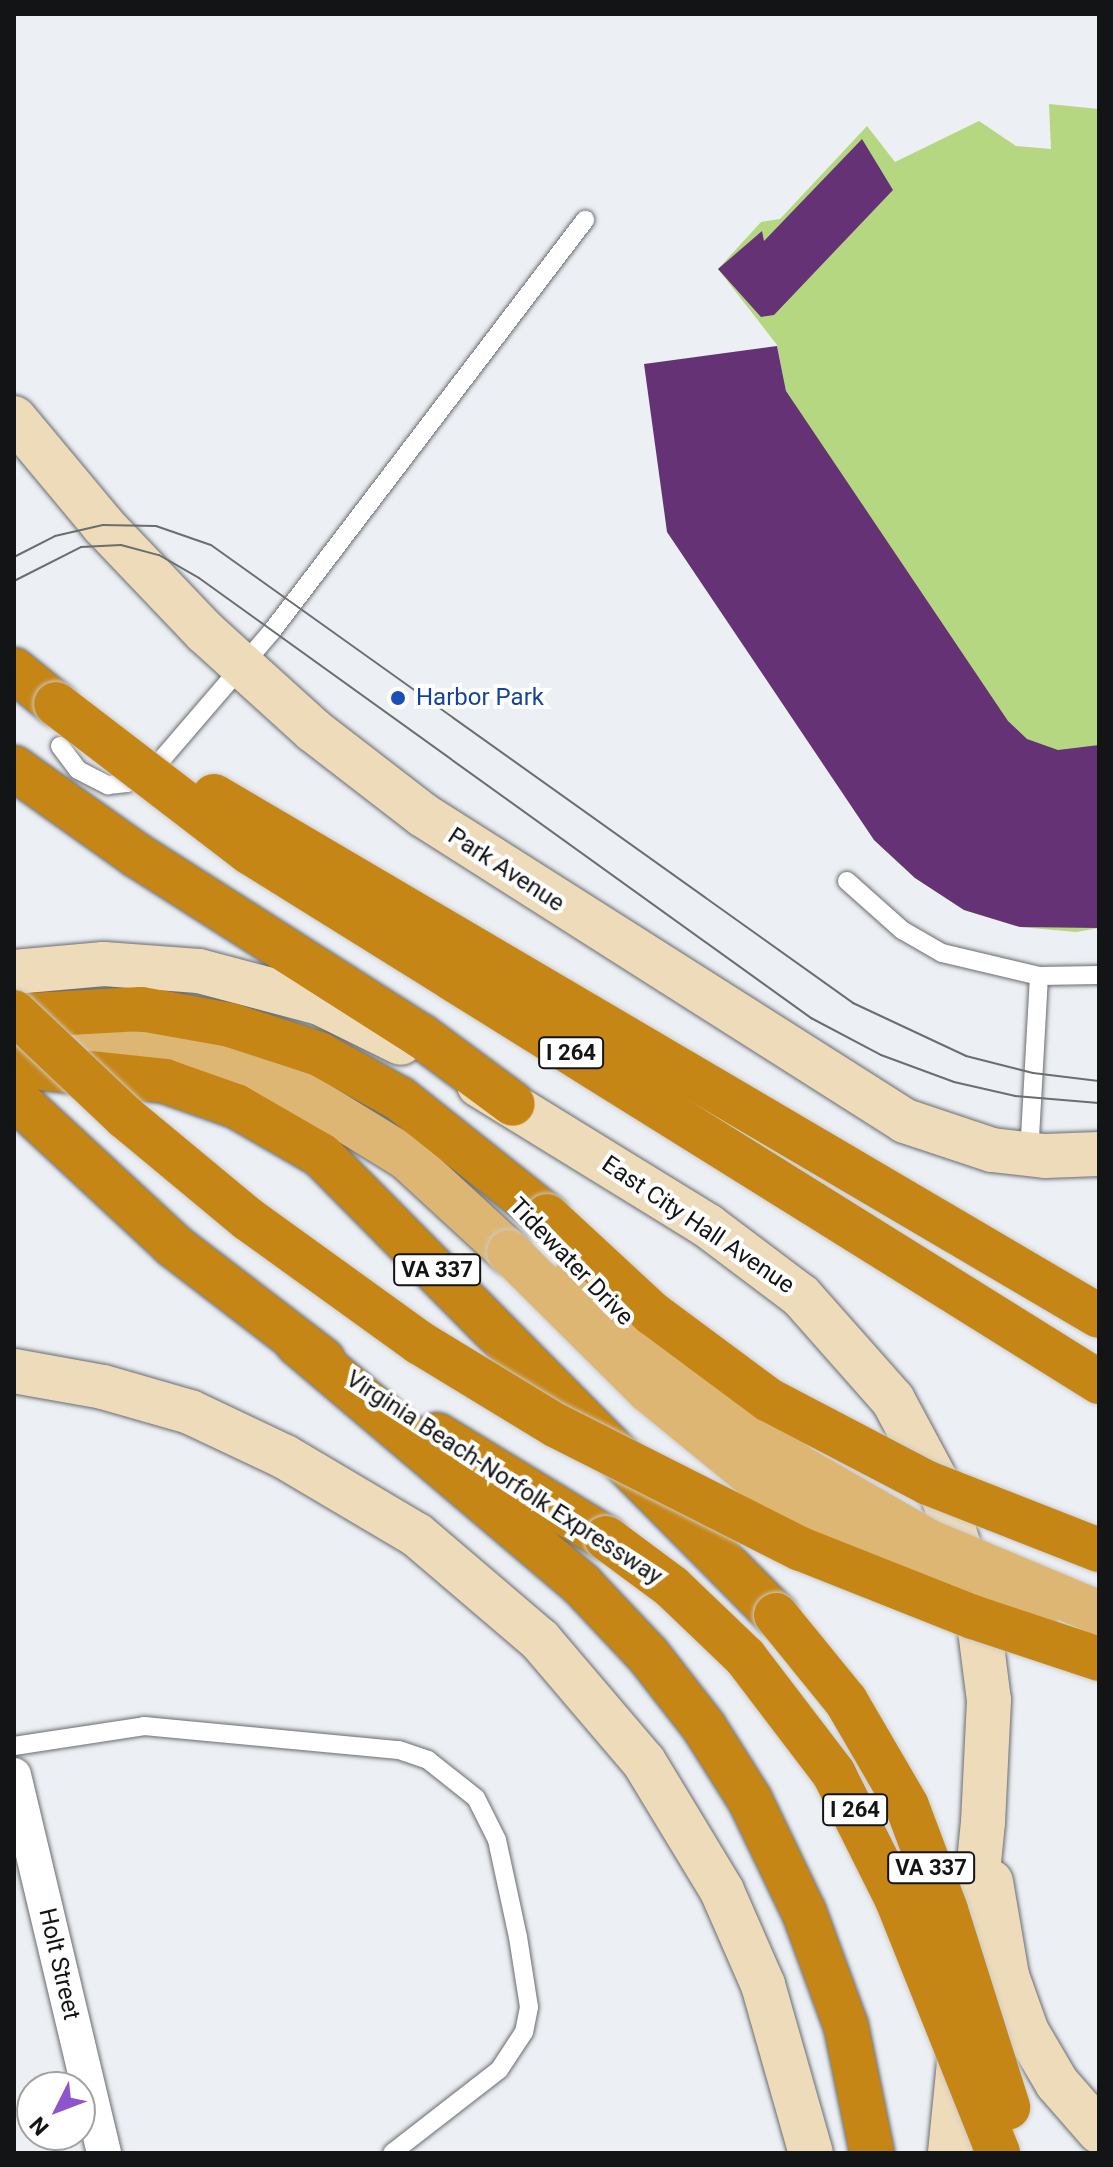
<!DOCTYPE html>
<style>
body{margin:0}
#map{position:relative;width:1113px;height:2167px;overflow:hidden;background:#eceff3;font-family:Roboto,sans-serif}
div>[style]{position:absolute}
.green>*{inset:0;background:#b6d781}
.building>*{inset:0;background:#653375}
.roads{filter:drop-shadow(0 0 2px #696c70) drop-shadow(0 0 2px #696c70)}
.lane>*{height:18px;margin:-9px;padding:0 9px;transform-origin:9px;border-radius:9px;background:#fff}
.street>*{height:34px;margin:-17px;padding:0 17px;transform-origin:17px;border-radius:17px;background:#fff}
.secondary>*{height:44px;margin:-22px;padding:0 22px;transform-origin:22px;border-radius:22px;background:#eedbb9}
.primary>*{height:44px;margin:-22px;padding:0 22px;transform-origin:22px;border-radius:22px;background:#ddb673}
.highway>*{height:44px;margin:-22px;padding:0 22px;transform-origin:22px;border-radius:22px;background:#c68616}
.tram>*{height:2px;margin:-1px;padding:0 1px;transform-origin:1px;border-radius:1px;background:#6b6d6f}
.bridges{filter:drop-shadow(0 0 2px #cbcbcc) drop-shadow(0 0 2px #cbcbcc)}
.primary-bridge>*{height:44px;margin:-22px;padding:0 22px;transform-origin:22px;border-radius:22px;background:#ddb673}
.highway-bridge>*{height:44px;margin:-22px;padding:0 22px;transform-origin:22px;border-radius:22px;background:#c68616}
.dots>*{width:22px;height:22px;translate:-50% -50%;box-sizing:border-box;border:4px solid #fff;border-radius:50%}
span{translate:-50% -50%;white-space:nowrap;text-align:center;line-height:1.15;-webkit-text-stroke:8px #fff;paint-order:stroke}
.shield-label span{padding:2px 6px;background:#fff;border:2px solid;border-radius:6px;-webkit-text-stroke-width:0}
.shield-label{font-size:22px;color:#131415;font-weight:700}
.transit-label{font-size:24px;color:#164399}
.left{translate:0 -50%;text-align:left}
.street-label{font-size:24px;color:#131415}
.frame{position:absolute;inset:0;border:16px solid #131415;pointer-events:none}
.north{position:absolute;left:16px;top:2071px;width:80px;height:80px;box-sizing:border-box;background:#fff;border:2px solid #a1a1a1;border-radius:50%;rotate:228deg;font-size:22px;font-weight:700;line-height:32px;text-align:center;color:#131415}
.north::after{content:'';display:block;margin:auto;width:28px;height:36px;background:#8d56cd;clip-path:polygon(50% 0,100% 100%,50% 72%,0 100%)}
</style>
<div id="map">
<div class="green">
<i style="clip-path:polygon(1049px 104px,1099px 109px,1099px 928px,1076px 932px,1020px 927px,964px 910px,915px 878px,874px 840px,777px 345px,718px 269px,761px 222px,780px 219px,867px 126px,895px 162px,979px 121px,1016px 146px,1051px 149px)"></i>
</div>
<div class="building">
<i style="clip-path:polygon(862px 139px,893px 190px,774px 315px,761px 317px,718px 269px,762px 231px,764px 241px)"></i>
<i style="clip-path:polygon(777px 346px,786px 391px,1008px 721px,1027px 739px,1058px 750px,1099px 745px,1099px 928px,1020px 927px,964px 910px,915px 878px,874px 840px,667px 532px,644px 364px)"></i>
</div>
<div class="roads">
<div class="lane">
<i style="left:60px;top:746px;width:30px;rotate:53deg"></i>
<i style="left:78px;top:770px;width:34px;rotate:27deg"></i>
<i style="left:108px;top:785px;width:19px;rotate:-6deg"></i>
<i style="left:127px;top:783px;width:34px;rotate:-30deg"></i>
<i style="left:156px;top:766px;width:178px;rotate:-49.3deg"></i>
<i style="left:272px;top:631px;width:517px;rotate:-52.71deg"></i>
<i style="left:847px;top:881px;width:74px;rotate:41.7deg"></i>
<i style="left:902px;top:930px;width:46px;rotate:29.9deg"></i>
<i style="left:942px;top:953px;width:100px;rotate:13.3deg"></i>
<i style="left:1039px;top:976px;width:60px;rotate:-1deg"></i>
<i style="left:1029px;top:1155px;width:179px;rotate:-86.8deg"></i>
<i style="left:14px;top:1746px;width:132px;rotate:-8.7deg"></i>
<i style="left:144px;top:1726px;width:256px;rotate:5.4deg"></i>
<i style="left:399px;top:1750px;width:31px;rotate:19deg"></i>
<i style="left:428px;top:1760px;width:61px;rotate:38.4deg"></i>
<i style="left:476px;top:1798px;width:47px;rotate:63.4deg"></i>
<i style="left:497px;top:1840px;width:99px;rotate:77.8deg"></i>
<i style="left:518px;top:1937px;width:71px;rotate:81.1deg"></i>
<i style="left:529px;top:2007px;width:25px;rotate:101deg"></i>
<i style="left:524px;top:2032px;width:45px;rotate:123.3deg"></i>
<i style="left:499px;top:2070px;width:135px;rotate:142.2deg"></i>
</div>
<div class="street">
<i style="left:14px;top:1775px;width:389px;rotate:76.6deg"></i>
</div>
<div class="secondary">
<i style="left:14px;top:418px;width:139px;rotate:50.2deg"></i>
<i style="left:103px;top:525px;width:148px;rotate:46.4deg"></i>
<i style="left:205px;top:632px;width:146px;rotate:42.2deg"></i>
<i style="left:313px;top:730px;width:139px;rotate:37.7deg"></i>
<i style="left:423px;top:815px;width:571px;rotate:32.41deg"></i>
<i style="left:905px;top:1121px;width:92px;rotate:18.4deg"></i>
<i style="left:992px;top:1150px;width:53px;rotate:6.5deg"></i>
<i style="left:1045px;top:1156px;width:54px;rotate:-2.1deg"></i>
<i style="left:14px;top:972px;width:90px;rotate:-5.1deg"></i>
<i style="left:104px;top:964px;width:95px;rotate:4.2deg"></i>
<i style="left:199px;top:971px;width:125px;rotate:14.8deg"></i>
<i style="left:320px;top:1003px;width:90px;rotate:26.3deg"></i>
<i style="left:479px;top:1085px;width:269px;rotate:31.6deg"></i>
<i style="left:708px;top:1226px;width:116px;rotate:37deg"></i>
<i style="left:801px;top:1296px;width:139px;rotate:48.5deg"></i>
<i style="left:893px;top:1400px;width:102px;rotate:61.9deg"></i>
<i style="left:941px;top:1490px;width:114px;rotate:72.2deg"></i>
<i style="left:976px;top:1599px;width:102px;rotate:82.7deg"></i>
<i style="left:989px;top:1700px;width:122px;rotate:92.8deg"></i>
<i style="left:983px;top:1822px;width:333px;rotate:95.7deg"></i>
<i style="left:14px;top:1371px;width:90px;rotate:10.2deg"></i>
<i style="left:103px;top:1387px;width:91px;rotate:16deg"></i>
<i style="left:190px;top:1412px;width:105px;rotate:25.3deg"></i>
<i style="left:285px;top:1457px;width:153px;rotate:30.6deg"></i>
<i style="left:417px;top:1535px;width:162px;rotate:40.5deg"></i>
<i style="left:540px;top:1640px;width:160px;rotate:49.6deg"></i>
<i style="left:644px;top:1762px;width:151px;rotate:58.8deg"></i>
<i style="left:722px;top:1891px;width:103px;rotate:66.4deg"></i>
<i style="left:763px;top:1985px;width:175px;rotate:74.1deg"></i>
<i style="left:991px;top:1882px;width:95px;rotate:80.3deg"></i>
<i style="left:1007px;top:1976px;width:59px;rotate:70.3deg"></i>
<i style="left:1027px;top:2032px;width:59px;rotate:59.5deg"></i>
<i style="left:1057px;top:2083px;width:64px;rotate:48.8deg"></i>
</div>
<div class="primary">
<i style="left:40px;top:1059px;width:60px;rotate:-6.7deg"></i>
<i style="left:100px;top:1052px;width:53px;rotate:2.2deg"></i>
<i style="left:153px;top:1054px;width:61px;rotate:9.5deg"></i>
<i style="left:213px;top:1064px;width:98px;rotate:19deg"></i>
<i style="left:306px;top:1096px;width:119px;rotate:31.5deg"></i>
<i style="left:407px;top:1158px;width:139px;rotate:42.7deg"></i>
</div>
<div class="highway">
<i style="left:14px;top:670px;width:54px;rotate:39deg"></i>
<i style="left:14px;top:768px;width:152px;rotate:35.4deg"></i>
<i style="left:138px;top:856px;width:335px;rotate:32.5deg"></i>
<i style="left:421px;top:1036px;width:114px;rotate:36.5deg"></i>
<i style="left:14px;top:1016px;width:127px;rotate:-3.2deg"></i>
<i style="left:141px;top:1009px;width:90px;rotate:10.2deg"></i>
<i style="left:230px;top:1025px;width:94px;rotate:18deg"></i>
<i style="left:319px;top:1054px;width:93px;rotate:29.1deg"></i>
<i style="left:400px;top:1099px;width:188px;rotate:38.5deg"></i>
<i style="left:14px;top:1065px;width:152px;rotate:6deg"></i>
<i style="left:165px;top:1081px;width:75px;rotate:19.4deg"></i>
<i style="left:236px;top:1106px;width:98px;rotate:30deg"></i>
<i style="left:321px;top:1155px;width:647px;rotate:45.31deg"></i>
<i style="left:14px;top:1097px;width:217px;rotate:42.9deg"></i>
<i style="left:173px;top:1245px;width:189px;rotate:37.5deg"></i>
<i style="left:297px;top:1343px;width:374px;rotate:40.3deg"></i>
<i style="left:582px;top:1585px;width:96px;rotate:46.7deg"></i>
<i style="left:648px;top:1655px;width:91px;rotate:52.1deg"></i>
<i style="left:704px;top:1727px;width:86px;rotate:57.8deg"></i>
<i style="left:750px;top:1800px;width:124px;rotate:64.3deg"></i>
<i style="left:804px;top:1912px;width:121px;rotate:69.8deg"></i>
<i style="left:846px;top:2026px;width:130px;rotate:78.4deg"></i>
<i style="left:437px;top:1435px;width:198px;rotate:31.4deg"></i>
</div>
</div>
<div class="tram">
<i style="left:14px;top:557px;width:46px;rotate:-27.1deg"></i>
<i style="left:55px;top:536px;width:49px;rotate:-12.9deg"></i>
<i style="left:103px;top:525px;width:53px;rotate:1.1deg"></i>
<i style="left:156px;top:526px;width:58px;rotate:19.1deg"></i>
<i style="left:211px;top:545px;width:789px;rotate:35.5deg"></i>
<i style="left:853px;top:1003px;width:125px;rotate:25.1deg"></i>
<i style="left:966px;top:1056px;width:69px;rotate:14.2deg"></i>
<i style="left:1033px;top:1073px;width:66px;rotate:6.9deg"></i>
<i style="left:14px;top:581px;width:75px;rotate:-26.9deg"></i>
<i style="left:81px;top:547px;width:40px;rotate:-2.9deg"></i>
<i style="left:121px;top:545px;width:39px;rotate:15deg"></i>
<i style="left:159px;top:555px;width:46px;rotate:29.9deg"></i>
<i style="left:199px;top:578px;width:754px;rotate:35.71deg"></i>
<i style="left:811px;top:1018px;width:79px;rotate:27.9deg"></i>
<i style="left:881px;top:1055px;width:78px;rotate:20.3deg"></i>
<i style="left:954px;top:1082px;width:63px;rotate:12.9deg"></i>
<i style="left:1015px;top:1096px;width:84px;rotate:4.8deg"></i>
</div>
<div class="bridges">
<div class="primary-bridge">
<i style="left:509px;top:1252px;width:197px;rotate:44.8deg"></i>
<i style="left:649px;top:1391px;width:134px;rotate:39.3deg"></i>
<i style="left:753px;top:1476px;width:160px;rotate:30.4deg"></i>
<i style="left:891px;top:1557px;width:158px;rotate:24deg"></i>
<i style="left:578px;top:1272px;width:148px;rotate:44.7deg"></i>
<i style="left:683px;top:1376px;width:147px;rotate:38.1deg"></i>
<i style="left:799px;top:1467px;width:149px;rotate:29.8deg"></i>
<i style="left:928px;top:1541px;width:186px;rotate:22.8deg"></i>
</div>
<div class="highway-bridge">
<i style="left:56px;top:704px;width:243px;rotate:37.5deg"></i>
<i style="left:249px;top:852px;width:1002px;rotate:31.94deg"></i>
<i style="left:214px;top:796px;width:1026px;rotate:30.44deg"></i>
<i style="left:14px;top:1012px;width:153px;rotate:43.4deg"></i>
<i style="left:125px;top:1117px;width:160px;rotate:39.7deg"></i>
<i style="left:248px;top:1219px;width:212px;rotate:35.8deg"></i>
<i style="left:420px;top:1343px;width:158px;rotate:31.3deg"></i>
<i style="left:555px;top:1425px;width:275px;rotate:26.8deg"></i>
<i style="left:801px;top:1549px;width:185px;rotate:21.6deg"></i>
<i style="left:973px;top:1617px;width:133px;rotate:18.4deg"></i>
<i style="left:547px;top:1216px;width:144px;rotate:42.8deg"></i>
<i style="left:653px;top:1314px;width:144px;rotate:36.6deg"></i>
<i style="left:769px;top:1400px;width:179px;rotate:27.6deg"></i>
<i style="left:928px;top:1483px;width:184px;rotate:21.4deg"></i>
<i style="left:606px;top:1538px;width:82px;rotate:36.6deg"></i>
<i style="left:672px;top:1587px;width:101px;rotate:43.8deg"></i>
<i style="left:745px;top:1657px;width:147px;rotate:52.7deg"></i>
<i style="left:834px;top:1774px;width:141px;rotate:63.4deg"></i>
<i style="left:897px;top:1900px;width:272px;rotate:68.2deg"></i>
<i style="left:776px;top:1615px;width:111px;rotate:50.9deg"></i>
<i style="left:846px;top:1701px;width:121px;rotate:59.8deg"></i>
<i style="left:907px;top:1806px;width:111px;rotate:69.4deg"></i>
<i style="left:946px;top:1910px;width:207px;rotate:72.5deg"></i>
</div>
</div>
<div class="dots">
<i style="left:398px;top:698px;background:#1a4fb4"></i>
</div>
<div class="shield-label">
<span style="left:571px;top:1053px">I 264</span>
<span style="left:437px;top:1270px">VA 337</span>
<span style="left:855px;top:1810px">I 264</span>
<span style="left:931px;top:1868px">VA 337</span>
</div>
<div class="transit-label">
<span class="left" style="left:416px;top:698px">Harbor Park</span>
</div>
<div class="street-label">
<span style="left:506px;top:870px;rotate:33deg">Park Avenue</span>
<span style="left:698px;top:1225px;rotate:34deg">East City Hall Avenue</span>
<span style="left:571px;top:1262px;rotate:46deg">Tidewater Drive</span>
<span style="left:504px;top:1478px;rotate:33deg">Virginia Beach-Norfolk Expressway</span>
<span style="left:59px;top:1964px;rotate:77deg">Holt Street</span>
</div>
<div class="frame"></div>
<div class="north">N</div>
</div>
